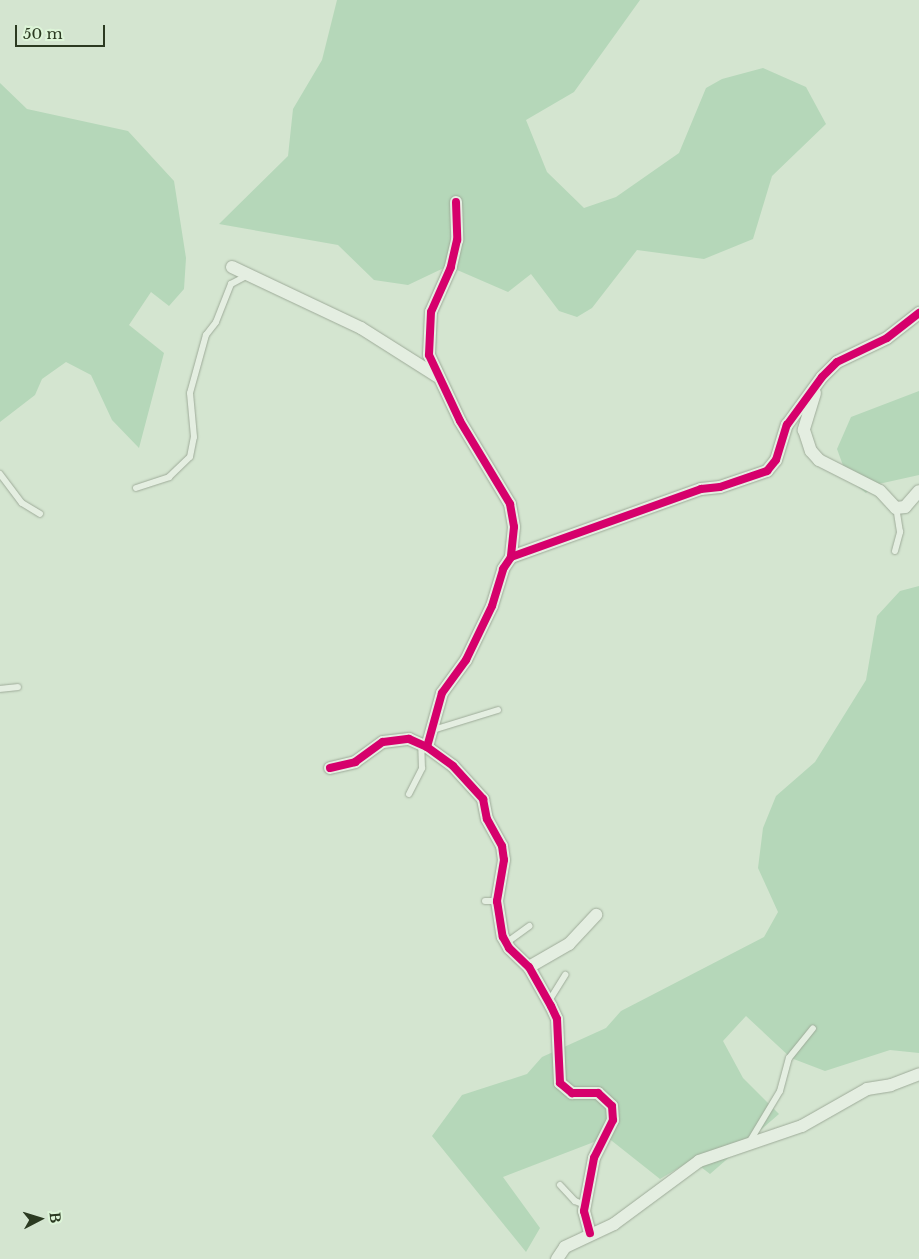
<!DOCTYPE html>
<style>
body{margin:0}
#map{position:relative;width:919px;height:1259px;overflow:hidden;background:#d4e5d0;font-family:"Libre Baskerville",serif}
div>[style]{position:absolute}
.green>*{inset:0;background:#b5d7b9}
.roads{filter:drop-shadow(0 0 1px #9eab99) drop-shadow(0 0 1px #9eab99)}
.service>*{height:6px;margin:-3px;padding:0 3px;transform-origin:3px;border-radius:3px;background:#e4eee1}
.minor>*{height:12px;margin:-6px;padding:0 6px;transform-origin:6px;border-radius:6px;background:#e4eee1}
.cycleway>*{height:8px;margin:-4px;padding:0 4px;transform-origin:4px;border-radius:4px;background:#d6006c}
span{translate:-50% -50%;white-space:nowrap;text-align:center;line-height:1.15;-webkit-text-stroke:5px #ddf5d8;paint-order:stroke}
.north{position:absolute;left:15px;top:1194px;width:50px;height:50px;-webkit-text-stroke:4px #ddf5d8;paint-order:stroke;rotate:85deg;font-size:14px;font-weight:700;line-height:20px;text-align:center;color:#2b3a21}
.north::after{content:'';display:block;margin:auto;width:18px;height:22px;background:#2b3a21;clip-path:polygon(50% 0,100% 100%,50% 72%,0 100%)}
.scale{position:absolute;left:15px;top:25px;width:90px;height:22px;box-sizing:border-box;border:2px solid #2b3a21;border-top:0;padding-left:6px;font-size:15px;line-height:18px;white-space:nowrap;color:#2b3a21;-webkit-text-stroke:4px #ddf5d8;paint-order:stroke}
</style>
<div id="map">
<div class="green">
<i style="clip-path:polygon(337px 0,640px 0,574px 92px,526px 120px,547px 172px,584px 208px,616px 197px,679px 153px,706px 88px,722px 79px,763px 68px,806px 87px,826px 124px,772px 176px,753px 239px,704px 259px,637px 250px,592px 308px,577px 317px,559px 311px,531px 274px,508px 292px,448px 266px,408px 285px,374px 280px,338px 245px,219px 224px,288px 156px,293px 109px,322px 60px)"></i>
<i style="clip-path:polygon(0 83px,27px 109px,128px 131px,174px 181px,186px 258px,184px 289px,169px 306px,151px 292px,129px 325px,164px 353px,139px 448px,112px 420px,91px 375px,66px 362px,42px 379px,35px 395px,0 422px)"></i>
<i style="clip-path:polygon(919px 391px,919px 475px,874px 485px,866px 493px,848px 479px,837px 449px,851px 417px)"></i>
<i style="clip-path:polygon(919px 586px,919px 1053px,890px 1050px,825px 1071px,791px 1058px,746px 1016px,723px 1041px,743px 1078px,779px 1114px,710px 1174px,692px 1160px,660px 1179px,607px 1137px,503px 1177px,540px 1228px,526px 1252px,432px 1136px,462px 1095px,527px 1074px,542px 1057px,606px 1028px,621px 1011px,764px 937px,778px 912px,758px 868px,763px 828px,776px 796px,815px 762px,866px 680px,877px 616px,900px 591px)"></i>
</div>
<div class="roads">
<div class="service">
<i style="left:0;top:474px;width:36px;rotate:53deg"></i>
<i style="left:22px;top:503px;width:21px;rotate:31deg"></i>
<i style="left:136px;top:488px;width:35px;rotate:-18deg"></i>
<i style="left:169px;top:477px;width:29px;rotate:-44deg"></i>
<i style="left:190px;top:457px;width:20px;rotate:-79deg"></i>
<i style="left:194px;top:437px;width:44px;rotate:-95.2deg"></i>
<i style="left:190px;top:393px;width:60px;rotate:-74.6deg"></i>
<i style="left:206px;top:335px;width:16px;rotate:-52deg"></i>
<i style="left:216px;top:322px;width:41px;rotate:-68.5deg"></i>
<i style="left:231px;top:284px;width:19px;rotate:-28deg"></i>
<i style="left:895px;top:551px;width:20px;rotate:-75deg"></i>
<i style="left:900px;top:532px;width:24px;rotate:-99deg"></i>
<i style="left:0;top:689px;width:18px;rotate:-6deg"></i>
<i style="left:433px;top:730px;width:68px;rotate:-17.1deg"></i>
<i style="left:409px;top:794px;width:29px;rotate:-63deg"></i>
<i style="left:422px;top:768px;width:23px;rotate:-92deg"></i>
<i style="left:485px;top:901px;width:12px"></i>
<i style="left:506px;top:943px;width:29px;rotate:-36deg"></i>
<i style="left:549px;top:1001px;width:31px;rotate:-58deg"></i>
<i style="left:750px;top:1141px;width:58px;rotate:-59deg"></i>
<i style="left:780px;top:1091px;width:34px;rotate:-75deg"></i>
<i style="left:789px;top:1058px;width:38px;rotate:-51deg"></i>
<i style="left:560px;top:1185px;width:22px;rotate:47deg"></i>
<i style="left:575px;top:1201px;width:11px;rotate:22deg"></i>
</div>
<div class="minor">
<i style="left:456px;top:202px;width:38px;rotate:88deg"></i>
<i style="left:457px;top:240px;width:28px;rotate:103deg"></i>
<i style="left:451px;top:267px;width:49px;rotate:114deg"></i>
<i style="left:431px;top:312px;width:43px;rotate:92.7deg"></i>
<i style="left:429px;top:355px;width:73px;rotate:64.8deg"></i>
<i style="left:460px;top:421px;width:97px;rotate:58.9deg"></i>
<i style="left:510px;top:504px;width:23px;rotate:80deg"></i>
<i style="left:514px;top:527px;width:30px;rotate:96deg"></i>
<i style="left:232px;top:267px;width:143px;rotate:25.3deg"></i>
<i style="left:361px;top:328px;width:90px;rotate:32.3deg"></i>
<i style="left:815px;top:393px;width:39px;rotate:107deg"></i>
<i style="left:804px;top:430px;width:22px;rotate:72deg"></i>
<i style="left:811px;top:451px;width:12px;rotate:48deg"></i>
<i style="left:819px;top:460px;width:68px;rotate:26.9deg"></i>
<i style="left:880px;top:491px;width:23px;rotate:47deg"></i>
<i style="left:896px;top:508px;width:9px;rotate:-6deg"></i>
<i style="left:905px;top:507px;width:21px;rotate:-49deg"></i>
<i style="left:427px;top:747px;width:56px;rotate:-74.5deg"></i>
<i style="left:442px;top:693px;width:41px;rotate:-54deg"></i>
<i style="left:466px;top:660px;width:60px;rotate:-64.3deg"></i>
<i style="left:492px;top:606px;width:39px;rotate:-73deg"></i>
<i style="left:503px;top:569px;width:14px;rotate:-56deg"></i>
<i style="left:511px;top:557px;width:202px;rotate:-19.7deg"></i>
<i style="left:701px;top:489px;width:19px;rotate:-6deg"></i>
<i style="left:720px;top:487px;width:50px;rotate:-18.8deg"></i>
<i style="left:767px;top:471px;width:14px;rotate:-51deg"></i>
<i style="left:776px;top:460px;width:37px;rotate:-73deg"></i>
<i style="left:787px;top:425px;width:59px;rotate:-53.9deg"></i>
<i style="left:822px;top:377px;width:21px;rotate:-45deg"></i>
<i style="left:837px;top:362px;width:55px;rotate:-25.6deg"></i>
<i style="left:887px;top:338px;width:41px;rotate:-38deg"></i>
<i style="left:330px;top:768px;width:26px;rotate:-13deg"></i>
<i style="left:355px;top:762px;width:34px;rotate:-36deg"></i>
<i style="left:383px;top:742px;width:26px;rotate:-7deg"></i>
<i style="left:409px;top:739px;width:20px;rotate:24deg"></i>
<i style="left:427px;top:747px;width:32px;rotate:36deg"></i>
<i style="left:453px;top:766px;width:45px;rotate:47.7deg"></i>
<i style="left:483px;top:799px;width:20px;rotate:79deg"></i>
<i style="left:487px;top:819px;width:31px;rotate:61deg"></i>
<i style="left:502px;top:846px;width:14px;rotate:82deg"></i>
<i style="left:504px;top:860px;width:42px;rotate:99.7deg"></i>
<i style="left:497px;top:901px;width:36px;rotate:81deg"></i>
<i style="left:503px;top:937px;width:13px;rotate:61deg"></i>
<i style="left:509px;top:948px;width:28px;rotate:44deg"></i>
<i style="left:529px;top:967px;width:45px;rotate:60.6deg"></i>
<i style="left:551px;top:1006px;width:14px;rotate:65deg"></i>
<i style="left:557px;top:1019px;width:64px;rotate:87.3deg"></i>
<i style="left:560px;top:1083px;width:16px;rotate:40deg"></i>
<i style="left:572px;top:1093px;width:26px"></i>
<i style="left:598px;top:1093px;width:19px;rotate:43deg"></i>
<i style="left:612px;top:1106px;width:14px;rotate:86deg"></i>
<i style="left:613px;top:1120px;width:42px;rotate:116.6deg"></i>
<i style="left:594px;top:1158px;width:54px;rotate:100.7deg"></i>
<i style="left:584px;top:1211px;width:23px;rotate:75deg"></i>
<i style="left:529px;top:967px;width:46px;rotate:-29.9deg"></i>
<i style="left:569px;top:944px;width:40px;rotate:-47deg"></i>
<i style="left:557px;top:1259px;width:14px;rotate:-56deg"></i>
<i style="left:565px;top:1247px;width:54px;rotate:-25.1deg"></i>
<i style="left:614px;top:1224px;width:106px;rotate:-36.5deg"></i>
<i style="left:699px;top:1161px;width:109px;rotate:-18.8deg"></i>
<i style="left:802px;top:1126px;width:75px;rotate:-29.6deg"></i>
<i style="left:867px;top:1089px;width:24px;rotate:-9deg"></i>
<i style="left:891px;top:1085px;width:30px;rotate:-21deg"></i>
</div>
</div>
<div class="cycleway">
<i style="left:456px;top:202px;width:38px;rotate:88deg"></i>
<i style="left:457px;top:240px;width:28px;rotate:103deg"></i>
<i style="left:451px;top:267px;width:49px;rotate:114deg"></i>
<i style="left:431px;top:312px;width:43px;rotate:92.7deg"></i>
<i style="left:429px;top:355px;width:73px;rotate:64.8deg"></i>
<i style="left:460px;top:421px;width:97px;rotate:58.9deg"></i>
<i style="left:510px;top:504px;width:23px;rotate:80deg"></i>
<i style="left:514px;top:527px;width:30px;rotate:96deg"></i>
<i style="left:427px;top:747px;width:56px;rotate:-74.5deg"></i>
<i style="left:442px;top:693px;width:41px;rotate:-54deg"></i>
<i style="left:466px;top:660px;width:60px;rotate:-64.3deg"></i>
<i style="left:492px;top:606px;width:39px;rotate:-73deg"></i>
<i style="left:503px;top:569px;width:14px;rotate:-56deg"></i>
<i style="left:511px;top:557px;width:202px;rotate:-19.7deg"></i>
<i style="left:701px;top:489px;width:19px;rotate:-6deg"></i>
<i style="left:720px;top:487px;width:50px;rotate:-18.8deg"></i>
<i style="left:767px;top:471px;width:14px;rotate:-51deg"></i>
<i style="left:776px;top:460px;width:37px;rotate:-73deg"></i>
<i style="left:787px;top:425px;width:59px;rotate:-53.9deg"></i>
<i style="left:822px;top:377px;width:21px;rotate:-45deg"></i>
<i style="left:837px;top:362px;width:55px;rotate:-25.6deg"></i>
<i style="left:887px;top:338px;width:41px;rotate:-38deg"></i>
<i style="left:330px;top:768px;width:26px;rotate:-13deg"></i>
<i style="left:355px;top:762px;width:34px;rotate:-36deg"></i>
<i style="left:383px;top:742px;width:26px;rotate:-7deg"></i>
<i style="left:409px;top:739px;width:20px;rotate:24deg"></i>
<i style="left:427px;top:747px;width:32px;rotate:36deg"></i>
<i style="left:453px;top:766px;width:45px;rotate:47.7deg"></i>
<i style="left:483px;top:799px;width:20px;rotate:79deg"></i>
<i style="left:487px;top:819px;width:31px;rotate:61deg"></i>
<i style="left:502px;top:846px;width:14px;rotate:82deg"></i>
<i style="left:504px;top:860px;width:42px;rotate:99.7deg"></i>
<i style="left:497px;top:901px;width:36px;rotate:81deg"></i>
<i style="left:503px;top:937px;width:13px;rotate:61deg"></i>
<i style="left:509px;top:948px;width:28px;rotate:44deg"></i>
<i style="left:529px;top:967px;width:45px;rotate:60.6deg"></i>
<i style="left:551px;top:1006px;width:14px;rotate:65deg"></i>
<i style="left:557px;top:1019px;width:64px;rotate:87.3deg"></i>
<i style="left:560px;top:1083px;width:16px;rotate:40deg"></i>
<i style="left:572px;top:1093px;width:26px"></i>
<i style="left:598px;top:1093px;width:19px;rotate:43deg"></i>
<i style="left:612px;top:1106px;width:14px;rotate:86deg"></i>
<i style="left:613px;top:1120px;width:42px;rotate:116.6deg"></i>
<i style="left:594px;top:1158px;width:54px;rotate:100.7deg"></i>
<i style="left:584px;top:1211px;width:23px;rotate:75deg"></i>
</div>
<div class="north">B</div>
<div class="scale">50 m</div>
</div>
